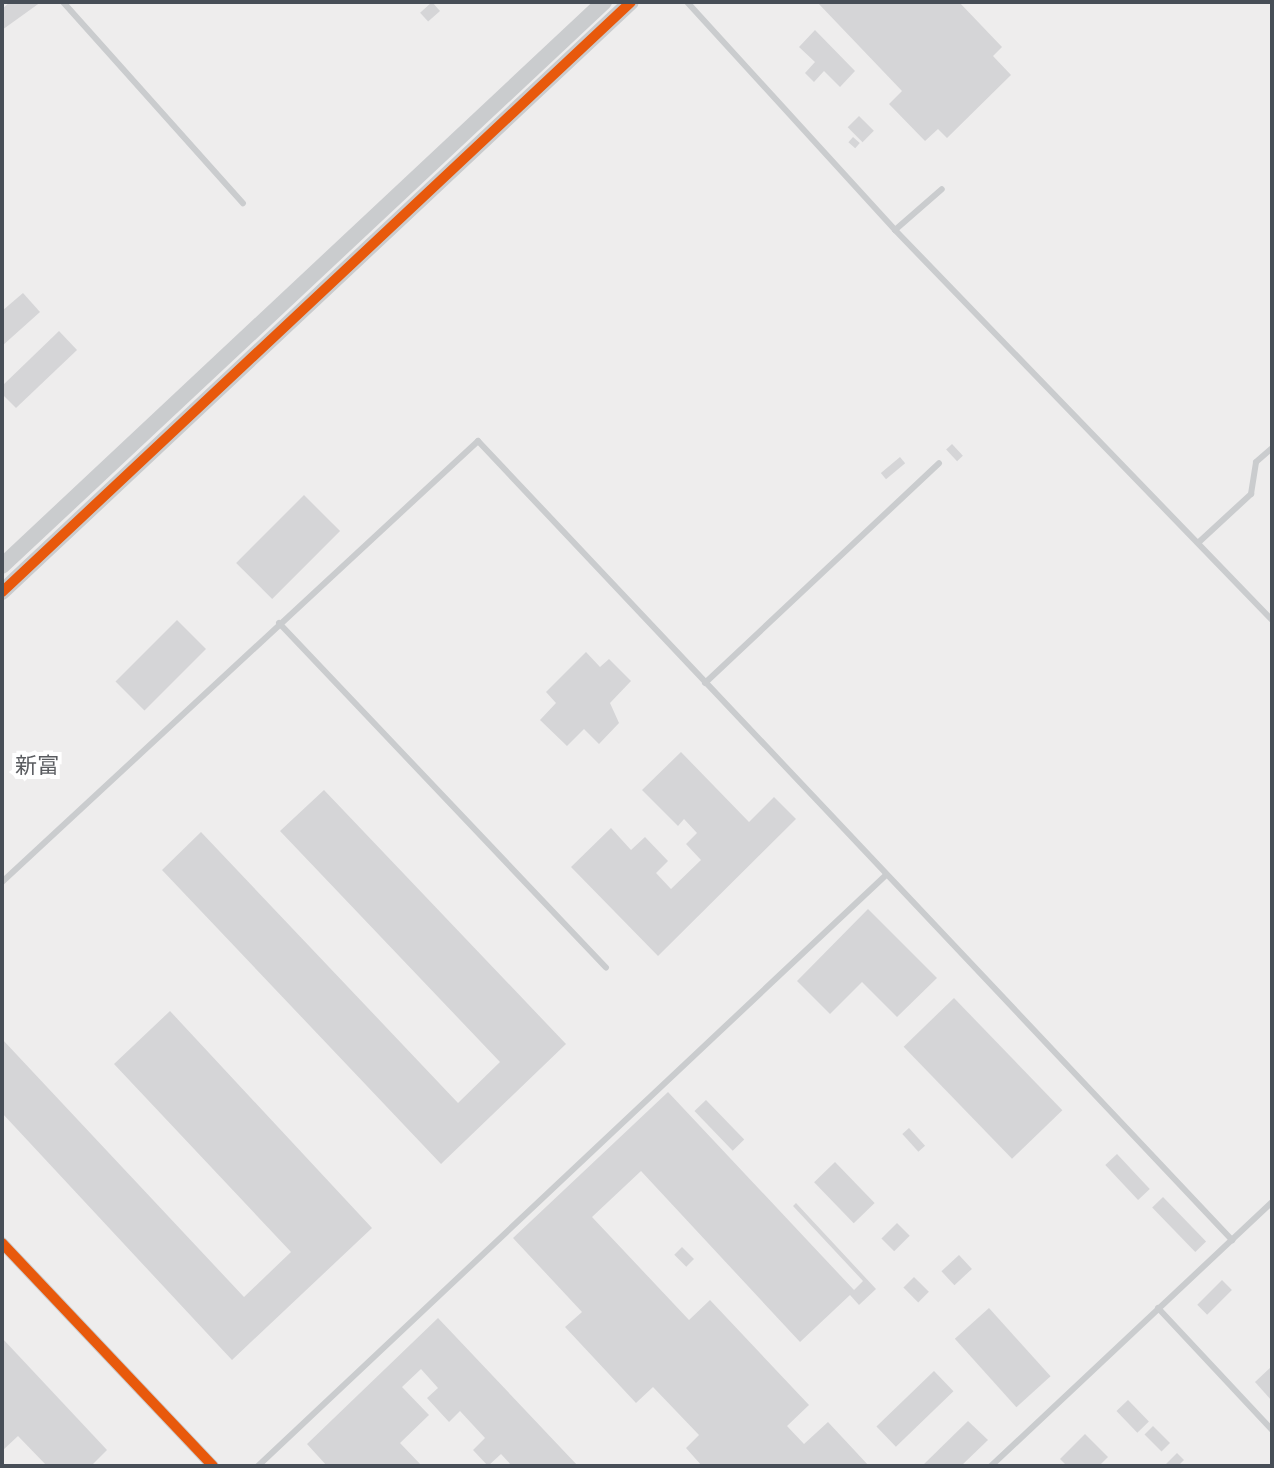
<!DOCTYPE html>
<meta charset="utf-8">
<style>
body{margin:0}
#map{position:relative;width:1274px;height:1468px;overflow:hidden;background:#eeeded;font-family:Barlow,"Noto Sans JP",sans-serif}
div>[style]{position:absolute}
.building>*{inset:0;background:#d5d5d7;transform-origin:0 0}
.service>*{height:6px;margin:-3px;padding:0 3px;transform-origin:3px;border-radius:3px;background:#caccce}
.minor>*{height:12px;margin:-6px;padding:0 6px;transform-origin:6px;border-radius:6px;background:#caccce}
.tertiary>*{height:16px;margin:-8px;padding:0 8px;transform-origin:8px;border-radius:8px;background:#caccce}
.cycleway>*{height:10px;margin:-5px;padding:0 5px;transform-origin:5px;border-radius:5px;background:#e8590c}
span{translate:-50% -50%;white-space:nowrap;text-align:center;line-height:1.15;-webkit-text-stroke:8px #fff;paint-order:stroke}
.neighbourhood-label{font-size:22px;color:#5a5c60}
.frame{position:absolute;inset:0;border:4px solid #474e57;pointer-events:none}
</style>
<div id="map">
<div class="building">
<i style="clip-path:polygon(10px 2px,41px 2px,2px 30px,2px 9px)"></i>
<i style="left:432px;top:2px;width:12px;height:16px;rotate:48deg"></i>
<i style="clip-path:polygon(817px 2px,959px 2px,1002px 47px,993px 56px,1011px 75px,947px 138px,938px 129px,925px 141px,889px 104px,902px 91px)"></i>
<i style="clip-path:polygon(815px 30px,855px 71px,840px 87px,824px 71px,814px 82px,805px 73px,815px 62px,799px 47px)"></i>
<i style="left:859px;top:116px;width:21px;height:16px;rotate:45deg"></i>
<i style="left:853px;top:137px;width:9px;height:7px;rotate:41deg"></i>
<i style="clip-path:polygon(23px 293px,40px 312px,2px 346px,2px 311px)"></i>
<i style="clip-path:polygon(59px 331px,77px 350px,16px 408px,2px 394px,2px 386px)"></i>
<i style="left:952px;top:444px;width:16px;height:8px;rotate:47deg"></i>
<i style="left:900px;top:457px;width:8px;height:25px;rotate:50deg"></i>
<i style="left:304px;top:495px;width:51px;height:96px;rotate:45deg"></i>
<i style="left:177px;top:620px;width:41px;height:87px;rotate:45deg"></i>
<i style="clip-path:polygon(586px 652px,600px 667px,609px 659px,631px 681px,610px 703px,619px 723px,599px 744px,584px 729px,567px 746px,540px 720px,556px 703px,546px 692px)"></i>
<i style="clip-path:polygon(681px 752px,749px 822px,774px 797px,796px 819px,658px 956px,571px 867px,611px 828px,631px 850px,645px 837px,668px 861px,656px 873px,671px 889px,701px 860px,686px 844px,697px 833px,684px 819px,678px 826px,642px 790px)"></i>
<i style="clip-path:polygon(324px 790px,566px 1044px,441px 1164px,162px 870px,201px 832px,458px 1103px,500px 1062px,280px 831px)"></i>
<i style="clip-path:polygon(868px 909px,937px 978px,897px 1017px,862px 982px,830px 1014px,797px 981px)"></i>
<i style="left:954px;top:998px;width:156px;height:70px;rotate:46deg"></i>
<i style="clip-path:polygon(170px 1011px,372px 1228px,232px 1360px,2px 1113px,2px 1039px,244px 1297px,291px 1252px,114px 1064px)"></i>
<i style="clip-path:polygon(668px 1092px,854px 1290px,863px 1281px,793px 1206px,796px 1203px,876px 1289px,859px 1305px,850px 1295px,800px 1342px,641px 1171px,592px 1217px,689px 1320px,710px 1300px,809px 1405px,787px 1426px,804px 1444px,828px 1422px,869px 1466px,702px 1466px,686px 1448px,699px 1435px,653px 1387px,636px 1403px,565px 1327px,582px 1312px,513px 1238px)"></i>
<i style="left:706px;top:1100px;width:55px;height:16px;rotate:46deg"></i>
<i style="left:909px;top:1128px;width:24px;height:9px;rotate:48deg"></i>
<i style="left:1117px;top:1154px;width:48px;height:16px;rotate:47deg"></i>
<i style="left:835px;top:1162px;width:57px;height:29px;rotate:46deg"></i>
<i style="left:1163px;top:1197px;width:62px;height:15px;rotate:46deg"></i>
<i style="left:897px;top:1223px;width:18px;height:22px;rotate:45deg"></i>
<i style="left:682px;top:1247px;width:17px;height:11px;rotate:45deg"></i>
<i style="left:959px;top:1255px;width:19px;height:24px;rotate:47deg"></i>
<i style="left:914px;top:1277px;width:21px;height:15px;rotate:45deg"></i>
<i style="left:1222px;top:1280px;width:14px;height:35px;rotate:45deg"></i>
<i style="left:989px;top:1308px;width:92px;height:46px;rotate:48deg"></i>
<i style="clip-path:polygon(438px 1318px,578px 1466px,512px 1466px,501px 1454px,488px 1466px,473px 1450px,485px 1438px,460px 1411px,449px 1422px,427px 1398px,438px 1388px,421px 1369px,402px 1387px,429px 1415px,400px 1443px,422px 1466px,327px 1466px,307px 1444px)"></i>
<i style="clip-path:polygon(2px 1338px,107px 1450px,91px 1466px,47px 1466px,18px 1436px,2px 1451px)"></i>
<i style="clip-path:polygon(1272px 1366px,1272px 1401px,1255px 1382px)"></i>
<i style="left:934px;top:1371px;width:28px;height:80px;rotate:46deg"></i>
<i style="left:1128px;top:1400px;width:30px;height:16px;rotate:46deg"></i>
<i style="clip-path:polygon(968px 1421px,988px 1440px,961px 1466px,922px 1466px)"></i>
<i style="left:1153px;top:1426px;width:24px;height:12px;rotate:45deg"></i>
<i style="clip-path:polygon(1085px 1434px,1108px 1457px,1099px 1466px,1067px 1466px,1060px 1459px)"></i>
<i style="clip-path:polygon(1177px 1453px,1184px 1460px,1178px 1466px,1164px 1466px)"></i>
</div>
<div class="service">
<i style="left:63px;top:2px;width:270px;rotate:48.2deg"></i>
<i style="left:687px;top:2px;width:309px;rotate:47.6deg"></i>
<i style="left:895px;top:230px;width:542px;rotate:45.97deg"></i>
<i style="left:895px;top:230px;width:62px;rotate:-41.1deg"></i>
<i style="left:1199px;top:542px;width:71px;rotate:-42.7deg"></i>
<i style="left:1251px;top:494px;width:32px;rotate:-81deg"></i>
<i style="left:1256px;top:462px;width:21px;rotate:-41deg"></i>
<i style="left:279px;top:623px;width:475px;rotate:46.5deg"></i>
<i style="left:705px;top:683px;width:321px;rotate:-43.2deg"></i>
<i style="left:2px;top:882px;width:649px;rotate:-42.81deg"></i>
<i style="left:478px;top:441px;width:1099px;rotate:46.66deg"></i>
<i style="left:1158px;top:1308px;width:167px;rotate:46.9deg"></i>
<i style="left:258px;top:1466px;width:862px;rotate:-43.26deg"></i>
<i style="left:991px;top:1466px;width:386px;rotate:-43.2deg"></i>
</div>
<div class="minor">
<i style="left:2px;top:1243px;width:307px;rotate:46.6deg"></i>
</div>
<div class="tertiary">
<i style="left:2px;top:566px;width:825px;rotate:-43.13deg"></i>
<i style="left:2px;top:592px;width:862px;rotate:-43.17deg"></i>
</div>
<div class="cycleway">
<i style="left:2px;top:592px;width:862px;rotate:-43.17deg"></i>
<i style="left:2px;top:1243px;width:307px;rotate:46.6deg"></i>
</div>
<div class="neighbourhood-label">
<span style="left:37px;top:765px">新富</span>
</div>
<div class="frame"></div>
</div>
